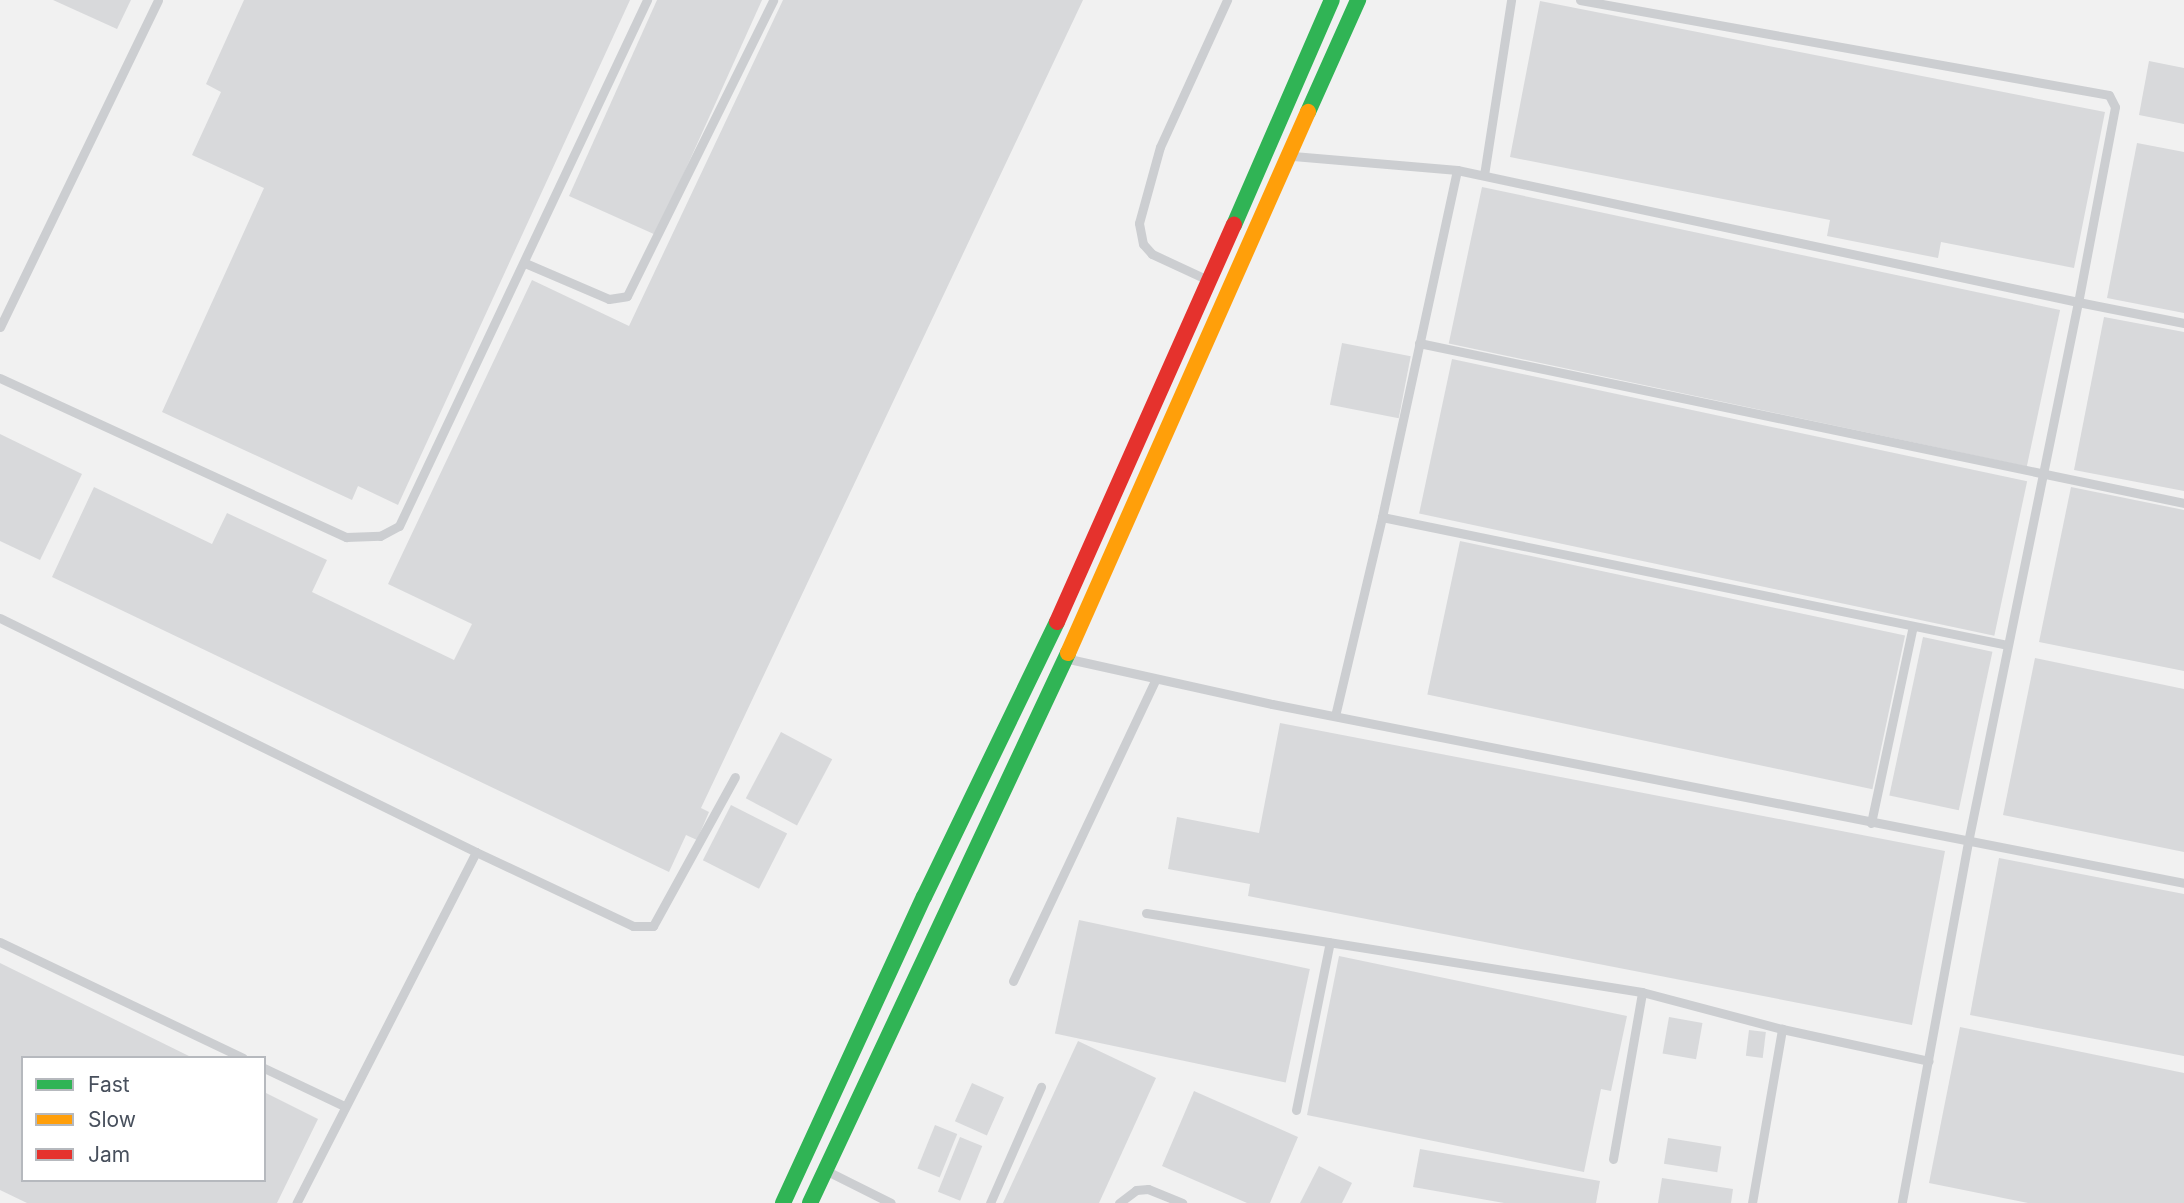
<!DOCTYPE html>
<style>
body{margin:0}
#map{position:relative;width:2184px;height:1203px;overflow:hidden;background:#f1f1f1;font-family:Inter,sans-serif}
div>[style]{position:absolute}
.building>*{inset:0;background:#d8d9db;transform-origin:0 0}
.lane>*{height:9px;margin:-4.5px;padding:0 4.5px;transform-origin:4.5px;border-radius:4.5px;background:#ccced1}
.fast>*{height:16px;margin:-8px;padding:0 8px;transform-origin:8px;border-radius:8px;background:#30b455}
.slow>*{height:16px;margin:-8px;padding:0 8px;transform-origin:8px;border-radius:8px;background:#ff9f0a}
.jam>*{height:16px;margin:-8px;padding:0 8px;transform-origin:8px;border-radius:8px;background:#e5322d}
span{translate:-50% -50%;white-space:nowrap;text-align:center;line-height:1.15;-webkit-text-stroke:6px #fff;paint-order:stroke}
.legend{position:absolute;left:21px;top:1056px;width:245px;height:126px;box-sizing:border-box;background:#fff;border:2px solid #b6b9be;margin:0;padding:9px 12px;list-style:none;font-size:21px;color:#48505d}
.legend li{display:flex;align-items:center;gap:14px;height:35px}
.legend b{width:35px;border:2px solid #b6b9be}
</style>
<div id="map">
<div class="building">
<i style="clip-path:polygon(53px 0,131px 0,117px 29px)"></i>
<i style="clip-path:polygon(244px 0,630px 0,398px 505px,358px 486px,352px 500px,162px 412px,264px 188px,192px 155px,221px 92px,206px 84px)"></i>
<i style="clip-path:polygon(657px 0,762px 0,656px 235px,569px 196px)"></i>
<i style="clip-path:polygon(783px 0,1083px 0,701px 808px,709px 812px,697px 840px,686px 835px,669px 872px,52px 577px,94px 487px,212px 544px,227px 513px,327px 560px,312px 592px,454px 660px,472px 624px,388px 584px,532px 280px,629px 326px)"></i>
<i style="clip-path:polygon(1540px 1px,2105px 112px,2074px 268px,1941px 242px,1938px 258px,1827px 236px,1830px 220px,1510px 157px)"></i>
<i style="clip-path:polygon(2149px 61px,2184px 68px,2184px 124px,2139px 115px)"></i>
<i style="clip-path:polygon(2137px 143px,2184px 152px,2184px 313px,2107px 298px)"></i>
<i style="left:1482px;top:187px;width:591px;height:160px;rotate:12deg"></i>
<i style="clip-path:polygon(2104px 317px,2184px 332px,2184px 491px,2074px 470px)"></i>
<i style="left:1342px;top:343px;width:70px;height:63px;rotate:11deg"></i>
<i style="left:1452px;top:359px;width:588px;height:158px;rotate:12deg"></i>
<i style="clip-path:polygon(0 434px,82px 474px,40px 560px,0 541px)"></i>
<i style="clip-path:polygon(2071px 487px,2184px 510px,2184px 671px,2039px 642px)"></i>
<i style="left:1460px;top:541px;width:455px;height:157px;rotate:12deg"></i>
<i style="left:1923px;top:637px;width:71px;height:162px;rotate:12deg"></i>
<i style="clip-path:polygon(2035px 658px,2184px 689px,2184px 852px,2003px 815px)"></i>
<i style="clip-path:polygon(1280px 723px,1945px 851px,1912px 1025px,1248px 896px,1250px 884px,1168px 869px,1177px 817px,1259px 833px)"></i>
<i style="left:781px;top:732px;width:58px;height:75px;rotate:28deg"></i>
<i style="left:731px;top:805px;width:63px;height:62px;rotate:27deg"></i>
<i style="clip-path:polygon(1999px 858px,2184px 894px,2184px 1056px,1970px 1015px)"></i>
<i style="left:1079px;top:920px;width:236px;height:116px;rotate:12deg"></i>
<i style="clip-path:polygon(1339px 956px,1627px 1016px,1611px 1091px,1601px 1089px,1584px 1172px,1307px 1115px)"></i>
<i style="clip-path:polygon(0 963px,193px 1058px,23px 1058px,23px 1180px,264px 1180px,264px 1092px,318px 1119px,277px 1203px,27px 1203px,0 1190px)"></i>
<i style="left:1669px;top:1017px;width:34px;height:37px;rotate:10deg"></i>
<i style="clip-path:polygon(1960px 1027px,2184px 1073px,2184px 1203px,2028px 1203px,1929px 1183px)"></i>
<i style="left:1749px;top:1030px;width:17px;height:26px;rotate:7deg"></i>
<i style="clip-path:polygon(1078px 1041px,1156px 1078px,1099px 1203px,1003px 1203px)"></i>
<i style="left:972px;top:1083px;width:35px;height:42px;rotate:24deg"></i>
<i style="clip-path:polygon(1194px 1091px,1298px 1137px,1270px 1203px,1247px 1203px,1162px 1166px)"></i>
<i style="left:935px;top:1125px;width:24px;height:47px;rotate:22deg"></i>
<i style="left:960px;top:1137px;width:24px;height:59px;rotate:22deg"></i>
<i style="left:1668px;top:1138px;width:54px;height:26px;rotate:9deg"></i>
<i style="clip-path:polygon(1420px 1149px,1600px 1181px,1596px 1203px,1504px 1203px,1413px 1187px)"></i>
<i style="clip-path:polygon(1319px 1166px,1352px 1183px,1342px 1203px,1300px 1203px)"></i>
<i style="clip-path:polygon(1662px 1178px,1733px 1189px,1731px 1203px,1658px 1203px)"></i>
</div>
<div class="lane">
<i style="left:1580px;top:0;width:537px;rotate:10.18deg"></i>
<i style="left:2109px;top:95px;width:13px;rotate:63deg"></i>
<i style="left:2115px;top:107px;width:198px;rotate:100.7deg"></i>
<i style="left:2078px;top:302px;width:108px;rotate:11.2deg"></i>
<i style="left:1293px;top:156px;width:165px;rotate:4.9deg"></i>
<i style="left:1484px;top:175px;width:177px;rotate:-81.2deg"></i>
<i style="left:525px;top:263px;width:91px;rotate:23.2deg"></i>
<i style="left:609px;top:299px;width:18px;rotate:-9deg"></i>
<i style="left:627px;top:296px;width:330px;rotate:-63.7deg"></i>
<i style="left:1208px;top:280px;width:62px;rotate:-155.1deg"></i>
<i style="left:1152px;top:254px;width:13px;rotate:-132deg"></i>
<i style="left:1143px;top:244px;width:21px;rotate:-101deg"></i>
<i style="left:1139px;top:223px;width:79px;rotate:-74.6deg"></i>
<i style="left:1160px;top:147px;width:162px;rotate:-65.5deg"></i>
<i style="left:0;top:327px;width:363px;rotate:-64.2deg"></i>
<i style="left:1419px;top:343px;width:782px;rotate:11.81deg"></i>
<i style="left:0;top:378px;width:381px;rotate:24.7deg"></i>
<i style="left:346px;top:537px;width:34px;rotate:-2deg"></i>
<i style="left:380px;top:536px;width:21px;rotate:-28deg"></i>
<i style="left:399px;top:526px;width:582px;rotate:-64.76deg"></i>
<i style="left:1382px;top:517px;width:638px;rotate:11.57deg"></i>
<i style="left:0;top:618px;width:530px;rotate:26.18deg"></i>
<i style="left:476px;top:852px;width:394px;rotate:117.1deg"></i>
<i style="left:1069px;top:659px;width:208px;rotate:12.5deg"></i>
<i style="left:1272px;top:704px;width:929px;rotate:11.1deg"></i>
<i style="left:1335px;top:716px;width:204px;rotate:-76.7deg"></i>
<i style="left:1382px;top:517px;width:355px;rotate:-77.8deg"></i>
<i style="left:1457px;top:170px;width:635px;rotate:12deg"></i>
<i style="left:2078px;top:302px;width:551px;rotate:101.51deg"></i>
<i style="left:1968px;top:842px;width:367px;rotate:100.4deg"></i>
<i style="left:1871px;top:823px;width:201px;rotate:-78deg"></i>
<i style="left:476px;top:852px;width:174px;rotate:25.2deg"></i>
<i style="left:633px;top:926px;width:20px"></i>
<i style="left:653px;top:926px;width:170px;rotate:-61.2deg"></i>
<i style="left:1146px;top:913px;width:502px;rotate:9.05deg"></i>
<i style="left:1642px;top:992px;width:145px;rotate:14.8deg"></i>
<i style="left:0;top:942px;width:269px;rotate:25.5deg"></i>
<i style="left:1013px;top:981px;width:333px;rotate:-64.7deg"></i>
<i style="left:264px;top:1068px;width:89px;rotate:25.4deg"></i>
<i style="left:1296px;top:1110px;width:171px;rotate:-78.6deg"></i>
<i style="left:1613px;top:1159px;width:169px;rotate:-80.1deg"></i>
<i style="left:829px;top:1172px;width:69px;rotate:26.6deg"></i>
<i style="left:990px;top:1203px;width:127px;rotate:-66.3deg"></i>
<i style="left:1119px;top:1203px;width:21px;rotate:-37deg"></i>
<i style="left:1136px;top:1190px;width:12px;rotate:-5deg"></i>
<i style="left:1148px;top:1189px;width:37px;rotate:22deg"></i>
<i style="left:1752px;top:1203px;width:177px;rotate:-80.2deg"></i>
<i style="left:1782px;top:1029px;width:150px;rotate:12.3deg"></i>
</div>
<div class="fast">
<i style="left:1308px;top:112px;width:123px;rotate:-65.9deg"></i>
<i style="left:1234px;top:225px;width:245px;rotate:-66.5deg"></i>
<i style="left:783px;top:1203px;width:337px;rotate:-65.3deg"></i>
<i style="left:924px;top:897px;width:305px;rotate:-64.2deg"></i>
<i style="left:810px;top:1203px;width:608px;rotate:-64.87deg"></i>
</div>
<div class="slow">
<i style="left:1068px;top:653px;width:592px;rotate:-66.08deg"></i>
</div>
<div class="jam">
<i style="left:1057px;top:622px;width:435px;rotate:-66deg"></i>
</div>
<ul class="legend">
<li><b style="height:9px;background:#30b455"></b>Fast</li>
<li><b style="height:9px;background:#ff9f0a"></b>Slow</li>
<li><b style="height:9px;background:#e5322d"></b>Jam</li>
</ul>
</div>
